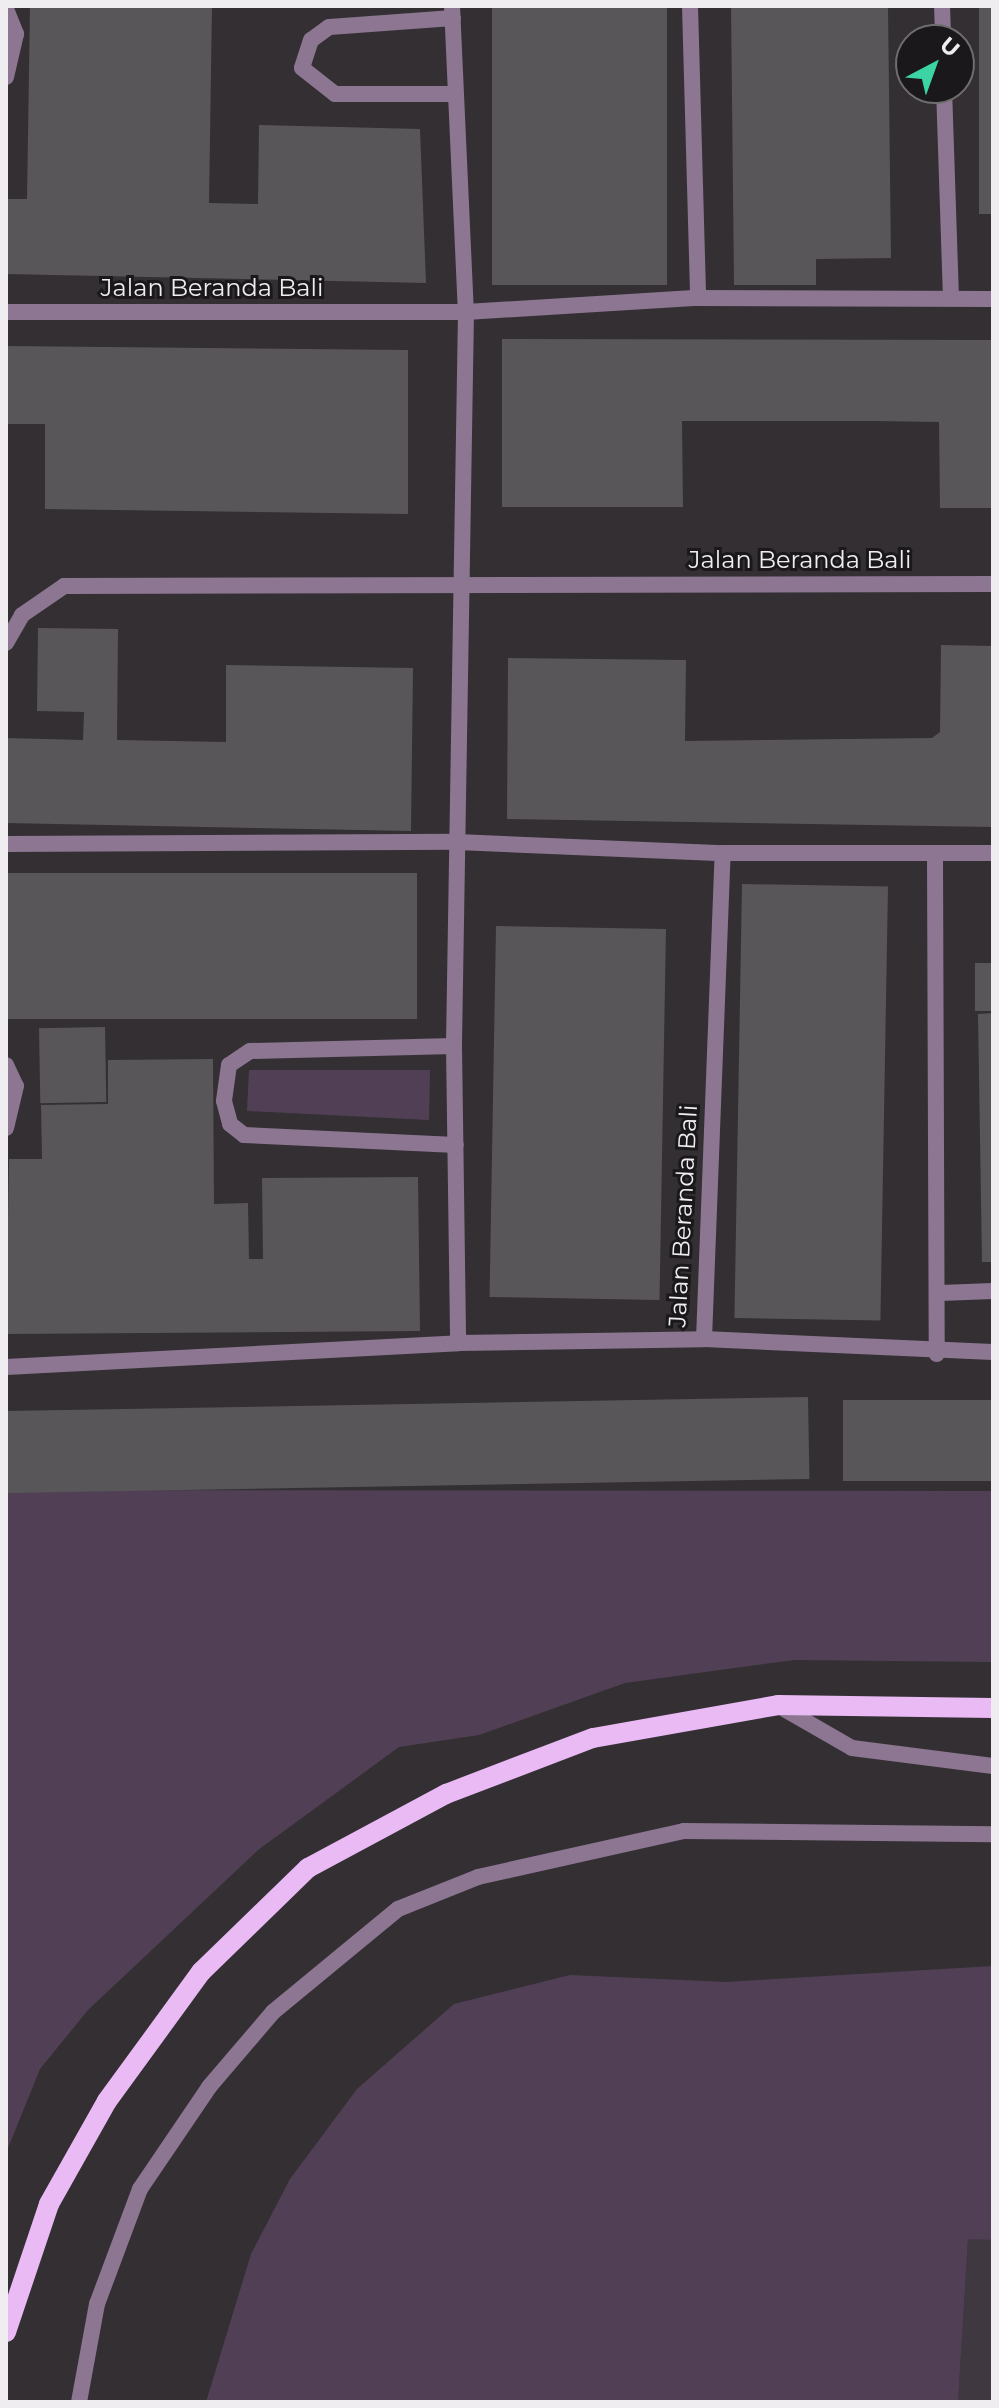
<!DOCTYPE html>
<style>
body{margin:0}
#map{position:relative;width:999px;height:2408px;overflow:hidden;background:#332f33;font-family:Montserrat,sans-serif}
div>[style]{position:absolute}
.built>*{inset:0;background:#3f3841}
.green>*{inset:0;background:#514055}
.building>*{inset:0;background:#59565a;transform-origin:0 0}
.lane>*{height:16px;margin:-8px;padding:0 8px;transform-origin:8px;border-radius:8px;background:#8c7692}
.street>*{height:16px;margin:-8px;padding:0 8px;transform-origin:8px;border-radius:8px;background:#8c7692}
.primary>*{height:20px;margin:-10px;padding:0 10px;transform-origin:10px;border-radius:10px;background:#e9baf4}
span{translate:-50% -50%;white-space:nowrap;text-align:center;line-height:1.15;-webkit-text-stroke:6px #1a181a;paint-order:stroke}
.street-label{font-size:24px;color:#efedf0}
.frame{position:absolute;inset:0;border:8px solid #efedf0;pointer-events:none}
.north{position:absolute;left:895px;top:24px;width:80px;height:80px;box-sizing:border-box;background:#1a181a;border:2px solid #6f6d70;border-radius:50%;rotate:41deg;font-size:22px;font-weight:700;line-height:32px;text-align:center;color:#efedf0}
.north::after{content:'';display:block;margin:auto;width:28px;height:36px;background:#3cd4a4;clip-path:polygon(50% 0,100% 100%,50% 72%,0 100%)}
</style>
<div id="map">
<div class="built">
<i style="clip-path:polygon(968px 2238px,993px 2240px,993px 2402px,958px 2402px)"></i>
</div>
<div class="green">
<i style="clip-path:polygon(249px 1070px,430px 1070px,429px 1120px,247px 1111px)"></i>
<i style="clip-path:polygon(6px 1490px,993px 1491px,993px 1662px,794px 1660px,625px 1683px,479px 1735px,399px 1747px,258px 1850px,88px 2010px,40px 2069px,6px 2153px)"></i>
<i style="clip-path:polygon(993px 1966px,993px 2240px,968px 2239px,958px 2402px,206px 2402px,251px 2254px,290px 2179px,357px 2089px,454px 2004px,570px 1975px,726px 1982px)"></i>
</div>
<div class="building">
<i style="clip-path:polygon(30px 6px,212px 6px,209px 203px,258px 204px,259px 125px,420px 129px,426px 283px,6px 274px,6px 199px,27px 199px)"></i>
<i style="left:492px;top:6px;width:175px;height:279px"></i>
<i style="clip-path:polygon(731px 6px,888px 6px,891px 258px,816px 259px,816px 285px,734px 285px)"></i>
<i style="left:979px;top:6px;width:14px;height:208px"></i>
<i style="clip-path:polygon(502px 339px,993px 340px,993px 508px,940px 508px,939px 422px,872px 421px,682px 421px,683px 507px,502px 507px)"></i>
<i style="clip-path:polygon(6px 346px,408px 350px,408px 514px,45px 509px,45px 424px,6px 424px)"></i>
<i style="clip-path:polygon(38px 628px,118px 629px,117px 740px,226px 742px,226px 665px,413px 668px,411px 831px,6px 823px,6px 738px,83px 740px,84px 712px,37px 711px)"></i>
<i style="clip-path:polygon(941px 645px,993px 646px,993px 827px,507px 819px,508px 658px,686px 660px,685px 741px,932px 738px,940px 732px)"></i>
<i style="left:6px;top:873px;width:411px;height:146px"></i>
<i style="left:742px;top:884px;width:146px;height:434px;rotate:1deg"></i>
<i style="left:496px;top:926px;width:170px;height:371px;rotate:1deg"></i>
<i style="left:975px;top:963px;width:18px;height:48px"></i>
<i style="clip-path:polygon(993px 1013px,993px 1262px,982px 1262px,978px 1014px)"></i>
<i style="left:105px;top:1027px;width:75px;height:66px;rotate:89deg"></i>
<i style="clip-path:polygon(213px 1059px,214px 1204px,248px 1203px,249px 1259px,263px 1259px,262px 1178px,418px 1177px,420px 1331px,6px 1334px,9px 1159px,42px 1159px,41px 1105px,108px 1104px,108px 1060px)"></i>
<i style="left:808px;top:1397px;width:82px;height:802px;rotate:89deg"></i>
<i style="left:993px;top:1400px;width:81px;height:150px;rotate:90deg"></i>
</div>
<div class="lane">
<i style="left:779px;top:1706px;width:84px;rotate:29.9deg"></i>
<i style="left:852px;top:1748px;width:142px;rotate:7.3deg"></i>
<i style="left:79px;top:2402px;width:100px;rotate:-79.6deg"></i>
<i style="left:97px;top:2304px;width:123px;rotate:-69.5deg"></i>
<i style="left:140px;top:2189px;width:123px;rotate:-55.9deg"></i>
<i style="left:209px;top:2087px;width:99px;rotate:-49.5deg"></i>
<i style="left:273px;top:2012px;width:162px;rotate:-39.5deg"></i>
<i style="left:398px;top:1909px;width:86px;rotate:-21.8deg"></i>
<i style="left:478px;top:1877px;width:211px;rotate:-12.6deg"></i>
<i style="left:684px;top:1831px;width:309px;rotate:0.6deg"></i>
</div>
<div class="street">
<i style="left:452px;top:6px;width:306px;rotate:87.4deg"></i>
<i style="left:466px;top:312px;width:734px;rotate:90.94deg"></i>
<i style="left:454px;top:1046px;width:297px;rotate:89.2deg"></i>
<i style="left:690px;top:6px;width:292px;rotate:88.4deg"></i>
<i style="left:942px;top:6px;width:34px;rotate:88deg"></i>
<i style="left:6px;top:9px;width:27px;rotate:68deg"></i>
<i style="left:16px;top:34px;width:44px;rotate:103.1deg"></i>
<i style="left:453px;top:18px;width:124px;rotate:175.8deg"></i>
<i style="left:329px;top:27px;width:22px;rotate:144deg"></i>
<i style="left:311px;top:40px;width:29px;rotate:108deg"></i>
<i style="left:302px;top:68px;width:42px;rotate:38.2deg"></i>
<i style="left:335px;top:94px;width:120px"></i>
<i style="left:944px;top:88px;width:210px;rotate:88.1deg"></i>
<i style="left:6px;top:312px;width:460px"></i>
<i style="left:466px;top:312px;width:232px;rotate:-3.5deg"></i>
<i style="left:698px;top:298px;width:295px;rotate:0.2deg"></i>
<i style="left:6px;top:643px;width:32px;rotate:-60deg"></i>
<i style="left:22px;top:615px;width:51px;rotate:-34.6deg"></i>
<i style="left:64px;top:586px;width:929px;rotate:-0.12deg"></i>
<i style="left:6px;top:844px;width:451px;rotate:-0.3deg"></i>
<i style="left:457px;top:842px;width:266px;rotate:2.4deg"></i>
<i style="left:723px;top:853px;width:270px"></i>
<i style="left:935px;top:856px;width:498px;rotate:89.8deg"></i>
<i style="left:454px;top:1046px;width:204px;rotate:178.6deg"></i>
<i style="left:250px;top:1051px;width:25px;rotate:146deg"></i>
<i style="left:229px;top:1065px;width:36px;rotate:98deg"></i>
<i style="left:224px;top:1101px;width:24px;rotate:75deg"></i>
<i style="left:230px;top:1124px;width:18px;rotate:38deg"></i>
<i style="left:244px;top:1135px;width:212px;rotate:2.7deg"></i>
<i style="left:6px;top:1065px;width:23px;rotate:65deg"></i>
<i style="left:16px;top:1086px;width:43px;rotate:103.4deg"></i>
<i style="left:940px;top:1293px;width:53px;rotate:-2.2deg"></i>
<i style="left:704px;top:1339px;width:289px;rotate:2.6deg"></i>
<i style="left:6px;top:1367px;width:453px;rotate:-3deg"></i>
<i style="left:458px;top:1343px;width:246px;rotate:-0.9deg"></i>
<i style="left:704px;top:1339px;width:486px;rotate:-87.8deg"></i>
</div>
<div class="primary">
<i style="left:6px;top:2332px;width:135px;rotate:-71.4deg"></i>
<i style="left:49px;top:2204px;width:118px;rotate:-60.6deg"></i>
<i style="left:107px;top:2101px;width:160px;rotate:-53.9deg"></i>
<i style="left:201px;top:1972px;width:149px;rotate:-44.2deg"></i>
<i style="left:308px;top:1868px;width:157px;rotate:-28.2deg"></i>
<i style="left:446px;top:1794px;width:157px;rotate:-20.9deg"></i>
<i style="left:593px;top:1738px;width:188px;rotate:-10.1deg"></i>
<i style="left:778px;top:1705px;width:215px;rotate:0.8deg"></i>
</div>
<div class="street-label">
<span style="left:212px;top:288px">Jalan Beranda Bali</span>
<span style="left:800px;top:560px">Jalan Beranda Bali</span>
<span style="left:683px;top:1216px;rotate:-87deg">Jalan Beranda Bali</span>
</div>
<div class="frame"></div>
<div class="north">U</div>
</div>
